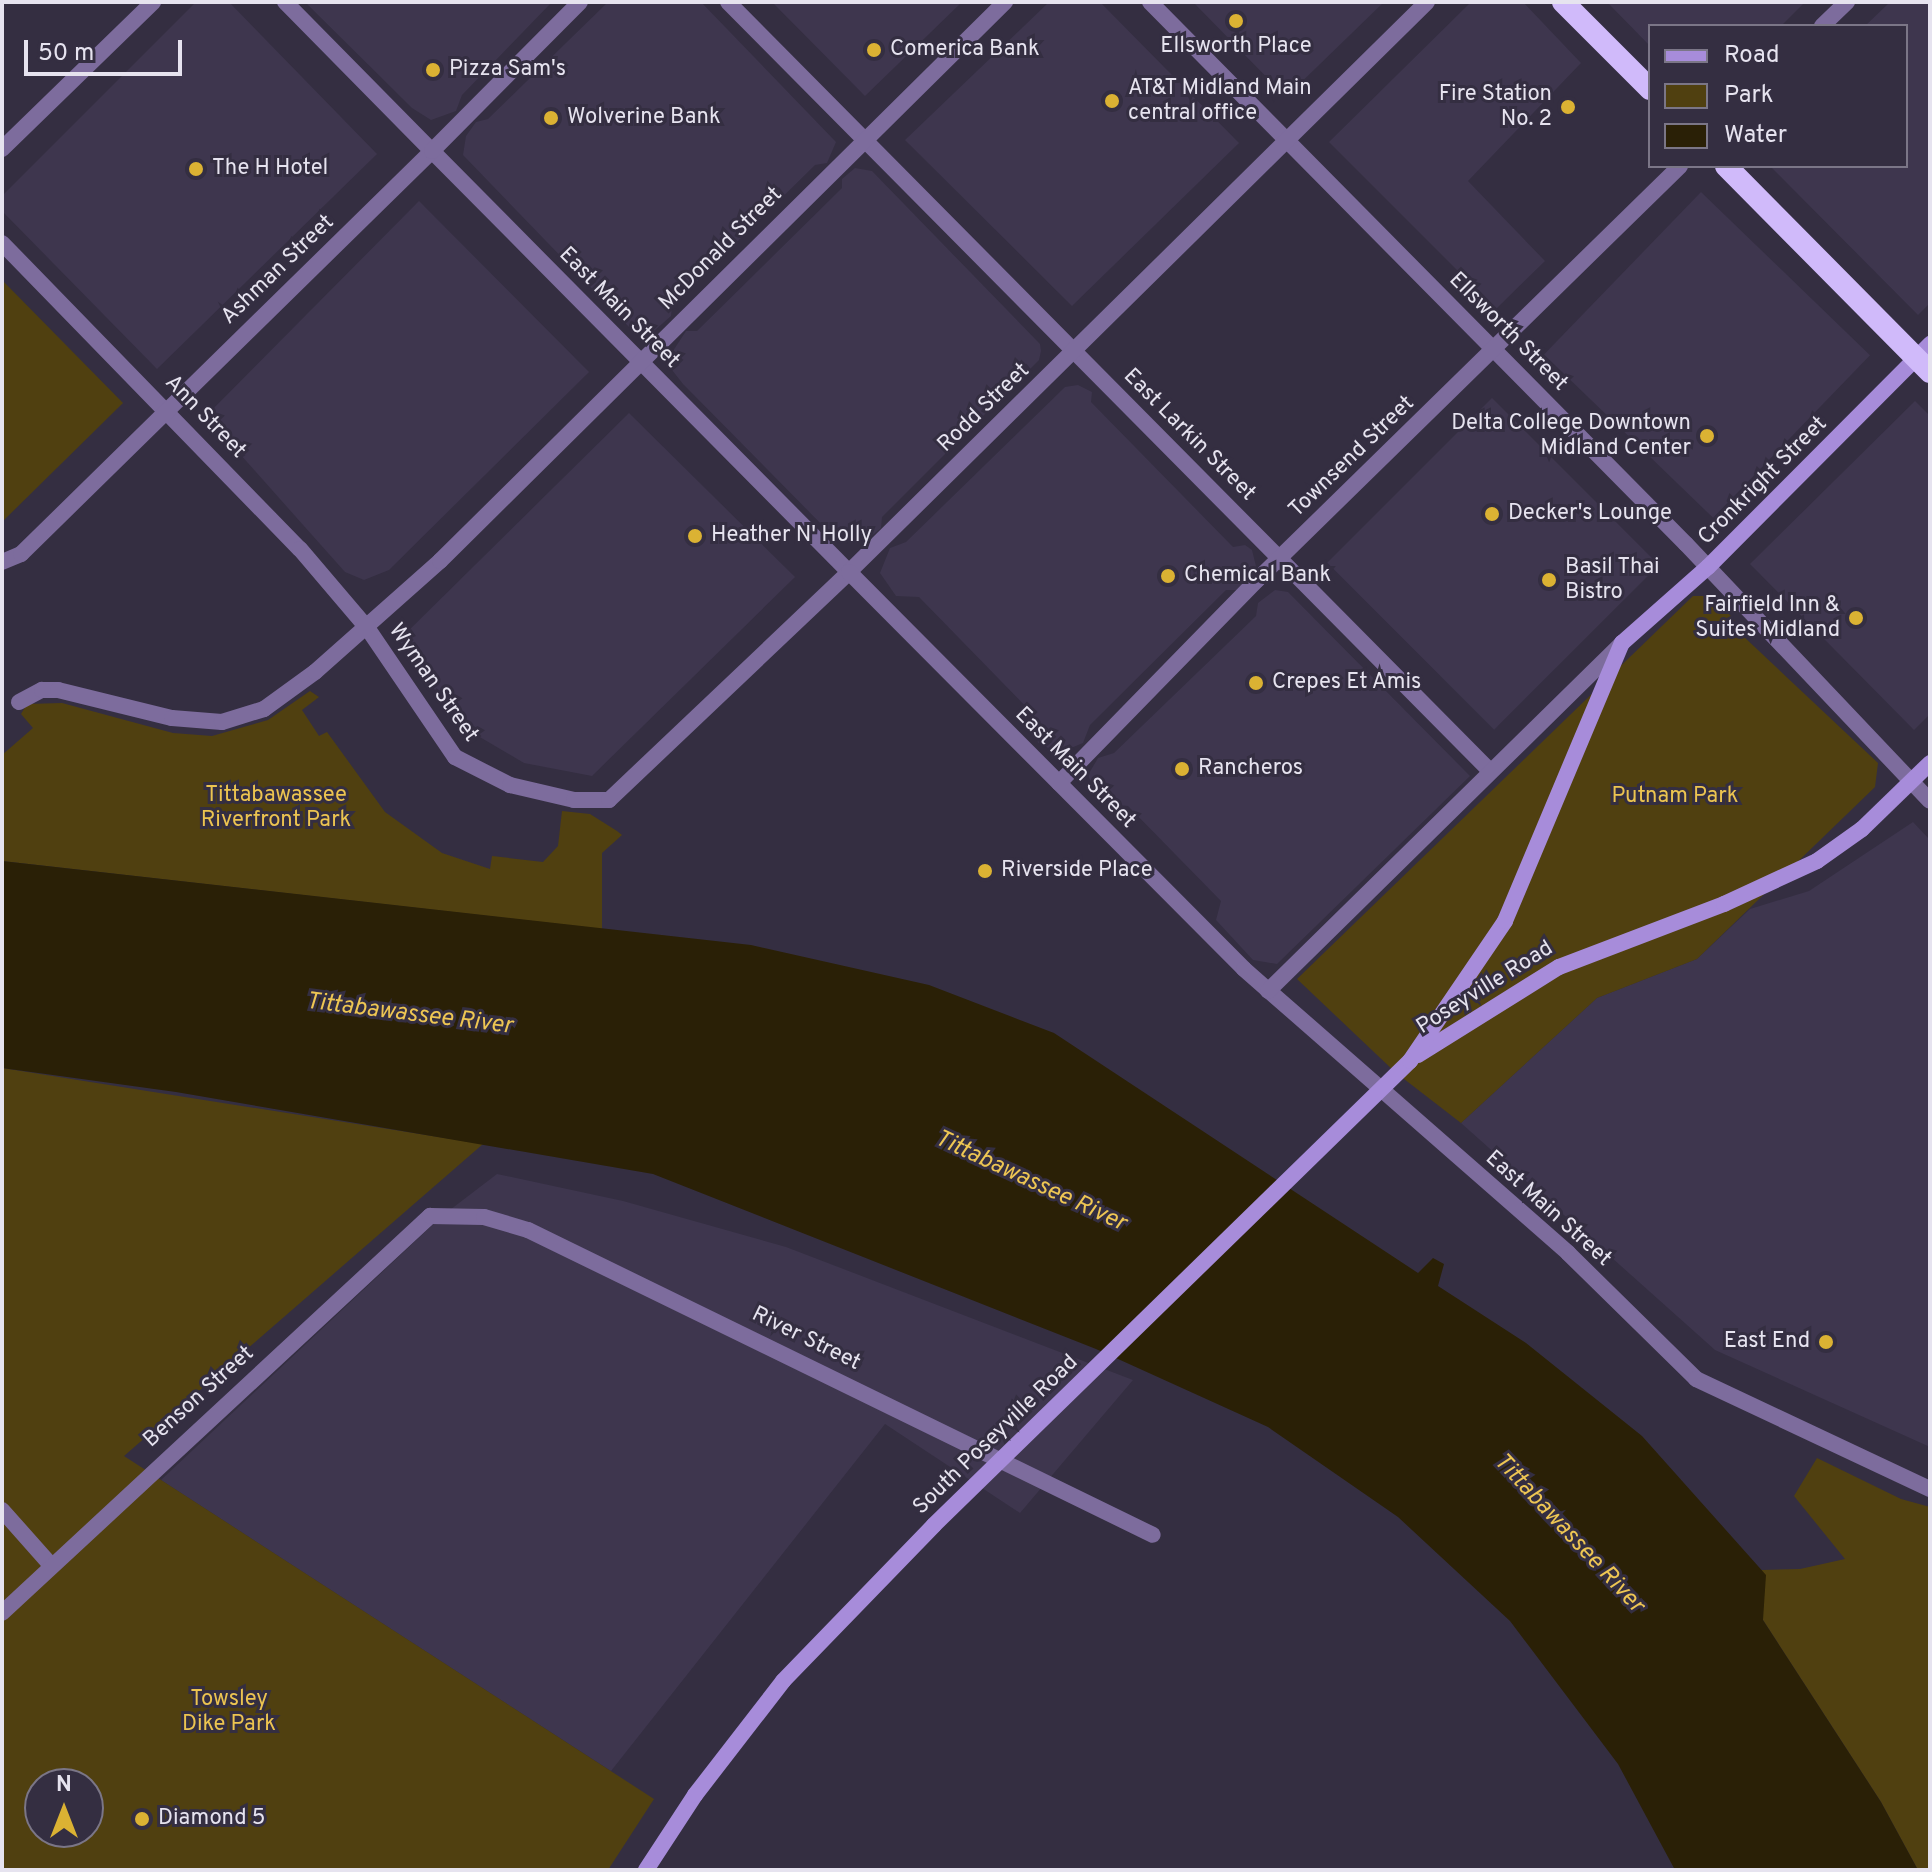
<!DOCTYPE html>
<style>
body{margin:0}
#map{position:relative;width:1932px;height:1872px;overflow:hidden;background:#342e41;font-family:Overpass,sans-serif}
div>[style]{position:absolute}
.built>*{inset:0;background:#3e364e;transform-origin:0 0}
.green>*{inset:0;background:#504010}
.water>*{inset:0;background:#2a2006}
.pedestrian>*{height:16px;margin:-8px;padding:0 8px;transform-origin:8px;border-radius:8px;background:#7d6c9d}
.minor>*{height:16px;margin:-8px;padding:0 8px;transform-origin:8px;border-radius:8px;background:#7d6c9d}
.tertiary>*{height:16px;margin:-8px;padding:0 8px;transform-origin:8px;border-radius:8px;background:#7d6c9d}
.secondary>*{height:16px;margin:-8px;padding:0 8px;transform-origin:8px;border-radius:8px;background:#a78cda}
.trunk>*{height:22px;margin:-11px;padding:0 11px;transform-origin:11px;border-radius:11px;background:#d0bafa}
.dots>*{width:22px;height:22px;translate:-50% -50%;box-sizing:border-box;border:4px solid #342e41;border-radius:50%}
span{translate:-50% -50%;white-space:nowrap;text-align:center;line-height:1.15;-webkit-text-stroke:6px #342e41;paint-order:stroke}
.poi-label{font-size:22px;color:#e6e3ef}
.left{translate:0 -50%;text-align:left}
.right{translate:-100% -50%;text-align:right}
.street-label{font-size:22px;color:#e6e3ef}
.park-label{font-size:22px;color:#ecc450}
.water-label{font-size:24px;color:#eec653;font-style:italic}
.frame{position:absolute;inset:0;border:4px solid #e6e3ef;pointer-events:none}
.legend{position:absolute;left:1648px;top:24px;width:260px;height:144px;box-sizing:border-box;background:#342e41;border:2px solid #7b7687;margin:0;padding:10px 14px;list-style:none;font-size:24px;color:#e6e3ef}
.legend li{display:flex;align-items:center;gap:16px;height:40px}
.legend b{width:40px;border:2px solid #7b7687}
.north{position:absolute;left:24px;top:1768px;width:80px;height:80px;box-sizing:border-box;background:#342e41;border:2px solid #7b7687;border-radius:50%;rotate:0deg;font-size:22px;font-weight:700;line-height:32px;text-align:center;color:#e6e3ef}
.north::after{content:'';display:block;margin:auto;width:28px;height:36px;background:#dbb233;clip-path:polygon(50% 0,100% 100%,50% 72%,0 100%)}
.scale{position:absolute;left:24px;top:40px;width:158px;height:36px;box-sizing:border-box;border:4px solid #e6e3ef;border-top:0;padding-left:10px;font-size:24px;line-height:28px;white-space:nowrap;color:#e6e3ef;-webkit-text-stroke:6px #342e41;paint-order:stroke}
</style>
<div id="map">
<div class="built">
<i style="clip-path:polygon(196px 2px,229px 2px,377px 154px,157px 369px,2px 211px,2px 196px)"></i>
<i style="clip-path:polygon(305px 2px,552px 2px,462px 95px,456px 111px,431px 120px,412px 108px)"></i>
<i style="clip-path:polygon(608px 2px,701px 2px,836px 142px,827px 163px,815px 165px,672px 306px,671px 316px,654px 331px,629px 327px,463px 155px,466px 136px,476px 122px,488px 119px)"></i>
<i style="clip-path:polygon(772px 2px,962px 2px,865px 96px)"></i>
<i style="clip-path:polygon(1049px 2px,1100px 2px,1239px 143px,1072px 306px,905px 140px)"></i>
<i style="clip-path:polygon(1193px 2px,1384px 2px,1286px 97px)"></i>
<i style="clip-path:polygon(1471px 2px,1523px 2px,1581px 63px,1468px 181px,1545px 261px,1496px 309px,1329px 142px)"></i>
<i style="clip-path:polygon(1607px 2px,1805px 2px,1781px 26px,1650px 26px,1650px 46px)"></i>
<i style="clip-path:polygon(1890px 2px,1930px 2px,1930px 303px,1918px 315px,1770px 166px,1906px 166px,1906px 26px,1865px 26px)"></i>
<i style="clip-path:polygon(855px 168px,872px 171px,1040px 344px,1041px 351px,1039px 360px,882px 517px,881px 528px,868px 539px,848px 542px,829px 532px,683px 384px,672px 370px,671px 354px,686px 331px,697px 331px,842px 188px,842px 179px)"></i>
<i style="left:1701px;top:192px;width:235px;height:226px;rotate:44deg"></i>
<i style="clip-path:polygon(419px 201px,589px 372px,389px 570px,364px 580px,345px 572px,206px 416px)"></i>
<i style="clip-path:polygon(1078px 385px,1092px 392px,1091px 402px,1233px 547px,1245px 545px,1252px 550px,1257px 570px,1239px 590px,1226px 590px,1090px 725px,1083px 743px,1059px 753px,1038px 743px,1033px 714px,919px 597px,896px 596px,880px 573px,890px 548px,906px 542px,1065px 387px)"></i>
<i style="left:1492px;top:398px;width:236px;height:233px;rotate:45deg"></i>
<i style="clip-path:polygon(1915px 401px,1930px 416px,1930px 714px,1914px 730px,1750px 564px)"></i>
<i style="clip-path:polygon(629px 413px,795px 577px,592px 776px,524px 763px,461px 726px,399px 640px)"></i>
<i style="clip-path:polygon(1275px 590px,1288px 592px,1470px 776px,1277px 964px,1253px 960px,1216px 920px,1221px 901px,1128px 806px,1100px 803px,1088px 775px,1098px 758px,1114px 753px,1256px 616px,1258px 603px)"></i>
<i style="clip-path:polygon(1913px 822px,1930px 840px,1930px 1447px,1715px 1350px,1461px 1123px,1597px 998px,1697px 959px,1750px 909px,1809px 891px)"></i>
<i style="clip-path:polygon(497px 1174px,623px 1201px,786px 1247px,1133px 1380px,1020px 1513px,885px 1424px,611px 1771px,161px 1480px,442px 1216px)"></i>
</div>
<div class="green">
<i style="clip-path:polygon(2px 280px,123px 403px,2px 522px)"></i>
<i style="clip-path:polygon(1693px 596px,1710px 596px,1733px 618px,1742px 635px,1878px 763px,1875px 787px,1697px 959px,1597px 998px,1461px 1123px,1395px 1072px,1297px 979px)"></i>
<i style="clip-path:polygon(310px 691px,319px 697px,302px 710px,319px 736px,327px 732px,385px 812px,442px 853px,490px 869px,492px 856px,543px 862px,558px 846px,562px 811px,590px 814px,617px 831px,622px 835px,602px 853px,602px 929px,2px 861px,2px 755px,33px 728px,21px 714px,27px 704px,62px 703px,173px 733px,212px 736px,268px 720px)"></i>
<i style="clip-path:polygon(evenodd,2px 1068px,483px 1144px,124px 1456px,654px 1799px,608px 1870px,2px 1870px,2px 1068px,40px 1784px,88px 1784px,88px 1832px,40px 1832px,40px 1784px)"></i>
<i style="clip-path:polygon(1817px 1458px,1901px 1499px,1930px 1507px,1930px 1870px,1918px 1870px,1881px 1802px,1763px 1620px,1762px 1570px,1800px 1569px,1845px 1559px,1794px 1496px)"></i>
</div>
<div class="water">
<i style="clip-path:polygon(2px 861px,751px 945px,929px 985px,1054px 1033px,1418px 1273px,1433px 1258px,1444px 1264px,1438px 1286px,1526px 1343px,1642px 1436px,1766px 1575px,1763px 1620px,1881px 1802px,1918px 1870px,1675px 1870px,1618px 1764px,1510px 1621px,1398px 1517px,1268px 1427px,1096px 1349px,653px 1174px,176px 1092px,2px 1068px)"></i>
</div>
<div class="pedestrian">
<i style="left:432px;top:151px;width:593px;rotate:45.27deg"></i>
</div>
<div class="minor">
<i style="left:728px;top:2px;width:1081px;rotate:45.26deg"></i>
<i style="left:1150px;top:2px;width:762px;rotate:45.32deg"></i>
<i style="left:1686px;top:544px;width:354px;rotate:46.5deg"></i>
<i style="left:1822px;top:26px;width:35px;rotate:-44deg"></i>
<i style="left:2px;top:149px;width:211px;rotate:-44.2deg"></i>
<i style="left:2px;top:243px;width:427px;rotate:45.8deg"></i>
<i style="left:300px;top:549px;width:105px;rotate:49.6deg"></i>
<i style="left:368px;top:629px;width:155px;rotate:55.8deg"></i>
<i style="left:455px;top:757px;width:62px;rotate:27deg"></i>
<i style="left:510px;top:785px;width:66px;rotate:13.2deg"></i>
<i style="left:574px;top:800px;width:35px"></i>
<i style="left:609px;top:800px;width:331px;rotate:-43.5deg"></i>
<i style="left:2px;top:562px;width:21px;rotate:-23deg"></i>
<i style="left:21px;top:554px;width:576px;rotate:-44.44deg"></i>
<i style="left:19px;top:702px;width:26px;rotate:-28deg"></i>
<i style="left:42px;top:690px;width:16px"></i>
<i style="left:58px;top:690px;width:117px;rotate:13.8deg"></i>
<i style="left:172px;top:718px;width:50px;rotate:4.6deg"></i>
<i style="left:222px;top:722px;width:44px;rotate:-17.2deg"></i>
<i style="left:264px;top:709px;width:63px;rotate:-36deg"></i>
<i style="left:315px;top:672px;width:167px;rotate:-41.6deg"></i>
<i style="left:440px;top:561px;width:795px;rotate:-44.69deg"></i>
<i style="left:1059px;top:783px;width:284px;rotate:-45.7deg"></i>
<i style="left:1257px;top:580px;width:592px;rotate:-44.38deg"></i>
<i style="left:2px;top:1510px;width:72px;rotate:48.4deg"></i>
<i style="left:2px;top:1613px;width:584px;rotate:-42.85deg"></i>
<i style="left:430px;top:1216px;width:54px;rotate:1.1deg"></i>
<i style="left:484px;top:1217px;width:46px;rotate:16.5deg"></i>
<i style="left:528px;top:1230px;width:695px;rotate:26.01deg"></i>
</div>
<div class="tertiary">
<i style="left:285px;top:2px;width:209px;rotate:45.4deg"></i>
<i style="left:432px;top:151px;width:210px;rotate:-45.2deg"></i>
<i style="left:1427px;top:2px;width:812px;rotate:135.4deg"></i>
<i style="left:849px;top:572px;width:560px;rotate:45.14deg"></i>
<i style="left:1244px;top:969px;width:431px;rotate:41.2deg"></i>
<i style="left:1568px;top:1253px;width:180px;rotate:44.5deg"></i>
<i style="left:1696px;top:1379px;width:259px;rotate:25.2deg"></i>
<i style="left:1268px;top:991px;width:496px;rotate:-44.5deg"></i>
</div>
<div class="secondary">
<i style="left:1418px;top:1055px;width:166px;rotate:-32deg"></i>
<i style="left:1559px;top:967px;width:177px;rotate:-20.9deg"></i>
<i style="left:1724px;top:904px;width:102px;rotate:-24.8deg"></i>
<i style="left:1817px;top:861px;width:55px;rotate:-35.4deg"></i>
<i style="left:1862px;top:829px;width:95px;rotate:-44.1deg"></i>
<i style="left:646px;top:1870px;width:90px;rotate:-56.8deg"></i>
<i style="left:695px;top:1795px;width:144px;rotate:-52.3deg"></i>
<i style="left:783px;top:1681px;width:217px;rotate:-45.9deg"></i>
<i style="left:934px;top:1525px;width:665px;rotate:-44.27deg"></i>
<i style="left:1410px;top:1061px;width:169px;rotate:-55.8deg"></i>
<i style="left:1505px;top:921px;width:302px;rotate:-67.2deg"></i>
<i style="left:1622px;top:643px;width:115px;rotate:-41.5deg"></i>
<i style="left:1708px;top:567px;width:315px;rotate:-45.1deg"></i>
</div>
<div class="trunk">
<i style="left:1563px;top:2px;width:123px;rotate:45deg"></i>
<i style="left:1726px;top:166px;width:290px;rotate:45.3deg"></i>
</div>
<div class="dots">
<i style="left:1236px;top:21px;background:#dbb233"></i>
<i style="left:874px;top:50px;background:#dbb233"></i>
<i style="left:433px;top:70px;background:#dbb233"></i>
<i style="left:1112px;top:101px;background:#dbb233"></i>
<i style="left:1568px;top:107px;background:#dbb233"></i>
<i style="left:551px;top:118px;background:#dbb233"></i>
<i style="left:196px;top:169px;background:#dbb233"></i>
<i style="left:1707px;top:436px;background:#dbb233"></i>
<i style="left:1492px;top:514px;background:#dbb233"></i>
<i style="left:695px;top:536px;background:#dbb233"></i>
<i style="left:1168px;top:576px;background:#dbb233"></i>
<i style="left:1549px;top:580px;background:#dbb233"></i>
<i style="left:1856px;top:618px;background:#dbb233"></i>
<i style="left:1256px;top:683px;background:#dbb233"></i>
<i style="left:1182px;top:769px;background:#dbb233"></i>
<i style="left:985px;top:871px;background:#dbb233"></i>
<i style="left:1826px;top:1342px;background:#dbb233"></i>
<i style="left:142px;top:1819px;background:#dbb233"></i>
</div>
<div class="poi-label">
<span style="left:1236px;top:47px">Ellsworth Place</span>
<span class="left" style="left:890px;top:50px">Comerica Bank</span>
<span class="left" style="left:449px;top:70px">Pizza Sam's</span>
<span class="left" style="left:1128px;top:101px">AT&amp;T Midland Main<br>central office</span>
<span class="right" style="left:1552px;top:107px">Fire Station<br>No. 2</span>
<span class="left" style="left:567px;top:118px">Wolverine Bank</span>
<span class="left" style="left:212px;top:169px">The H Hotel</span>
<span class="right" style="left:1691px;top:436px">Delta College Downtown<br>Midland Center</span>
<span class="left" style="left:1508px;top:514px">Decker's Lounge</span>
<span class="left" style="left:711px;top:536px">Heather N' Holly</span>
<span class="left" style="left:1565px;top:580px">Basil Thai<br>Bistro</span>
<span class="left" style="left:1184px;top:576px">Chemical Bank</span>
<span class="right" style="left:1840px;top:618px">Fairfield Inn &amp;<br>Suites Midland</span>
<span class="left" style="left:1272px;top:683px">Crepes Et Amis</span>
<span class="left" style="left:1198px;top:769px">Rancheros</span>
<span class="left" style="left:1001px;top:871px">Riverside Place</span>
<span class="right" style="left:1810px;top:1342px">East End</span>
<span class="left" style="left:158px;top:1819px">Diamond 5</span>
</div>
<div class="street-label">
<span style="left:721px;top:249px;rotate:-45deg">McDonald Street</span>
<span style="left:278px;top:270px;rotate:-44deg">Ashman Street</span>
<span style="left:619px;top:308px;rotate:45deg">East Main Street</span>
<span style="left:1508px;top:332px;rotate:45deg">Ellsworth Street</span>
<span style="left:984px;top:408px;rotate:-44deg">Rodd Street</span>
<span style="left:205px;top:417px;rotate:46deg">Ann Street</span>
<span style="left:1189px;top:435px;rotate:45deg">East Larkin Street</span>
<span style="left:1352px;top:457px;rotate:-44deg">Townsend Street</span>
<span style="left:1763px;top:481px;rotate:-45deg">Cronkright Street</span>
<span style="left:433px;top:683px;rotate:55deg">Wyman Street</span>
<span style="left:1075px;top:768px;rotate:45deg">East Main Street</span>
<span style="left:1485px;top:988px;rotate:-32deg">Poseyville Road</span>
<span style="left:1548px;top:1209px;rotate:42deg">East Main Street</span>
<span style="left:806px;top:1339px;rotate:26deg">River Street</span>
<span style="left:199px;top:1397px;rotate:-42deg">Benson Street</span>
<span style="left:996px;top:1435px;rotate:-44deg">South Poseyville Road</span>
</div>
<div class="park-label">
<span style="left:276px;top:808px">Tittabawassee<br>Riverfront Park</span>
<span style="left:1675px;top:797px">Putnam Park</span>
<span style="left:229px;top:1712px">Towsley<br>Dike Park</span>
</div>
<div class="water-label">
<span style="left:409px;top:1015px;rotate:7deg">Tittabawassee River</span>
<span style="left:1030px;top:1182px;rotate:25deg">Tittabawassee River</span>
<span style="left:1568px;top:1534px;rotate:47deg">Tittabawassee River</span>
</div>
<div class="frame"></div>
<ul class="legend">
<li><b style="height:10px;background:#a78cda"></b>Road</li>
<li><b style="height:22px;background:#504010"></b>Park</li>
<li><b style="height:22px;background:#2a2006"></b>Water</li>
</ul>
<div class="north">N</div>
<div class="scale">50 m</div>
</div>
